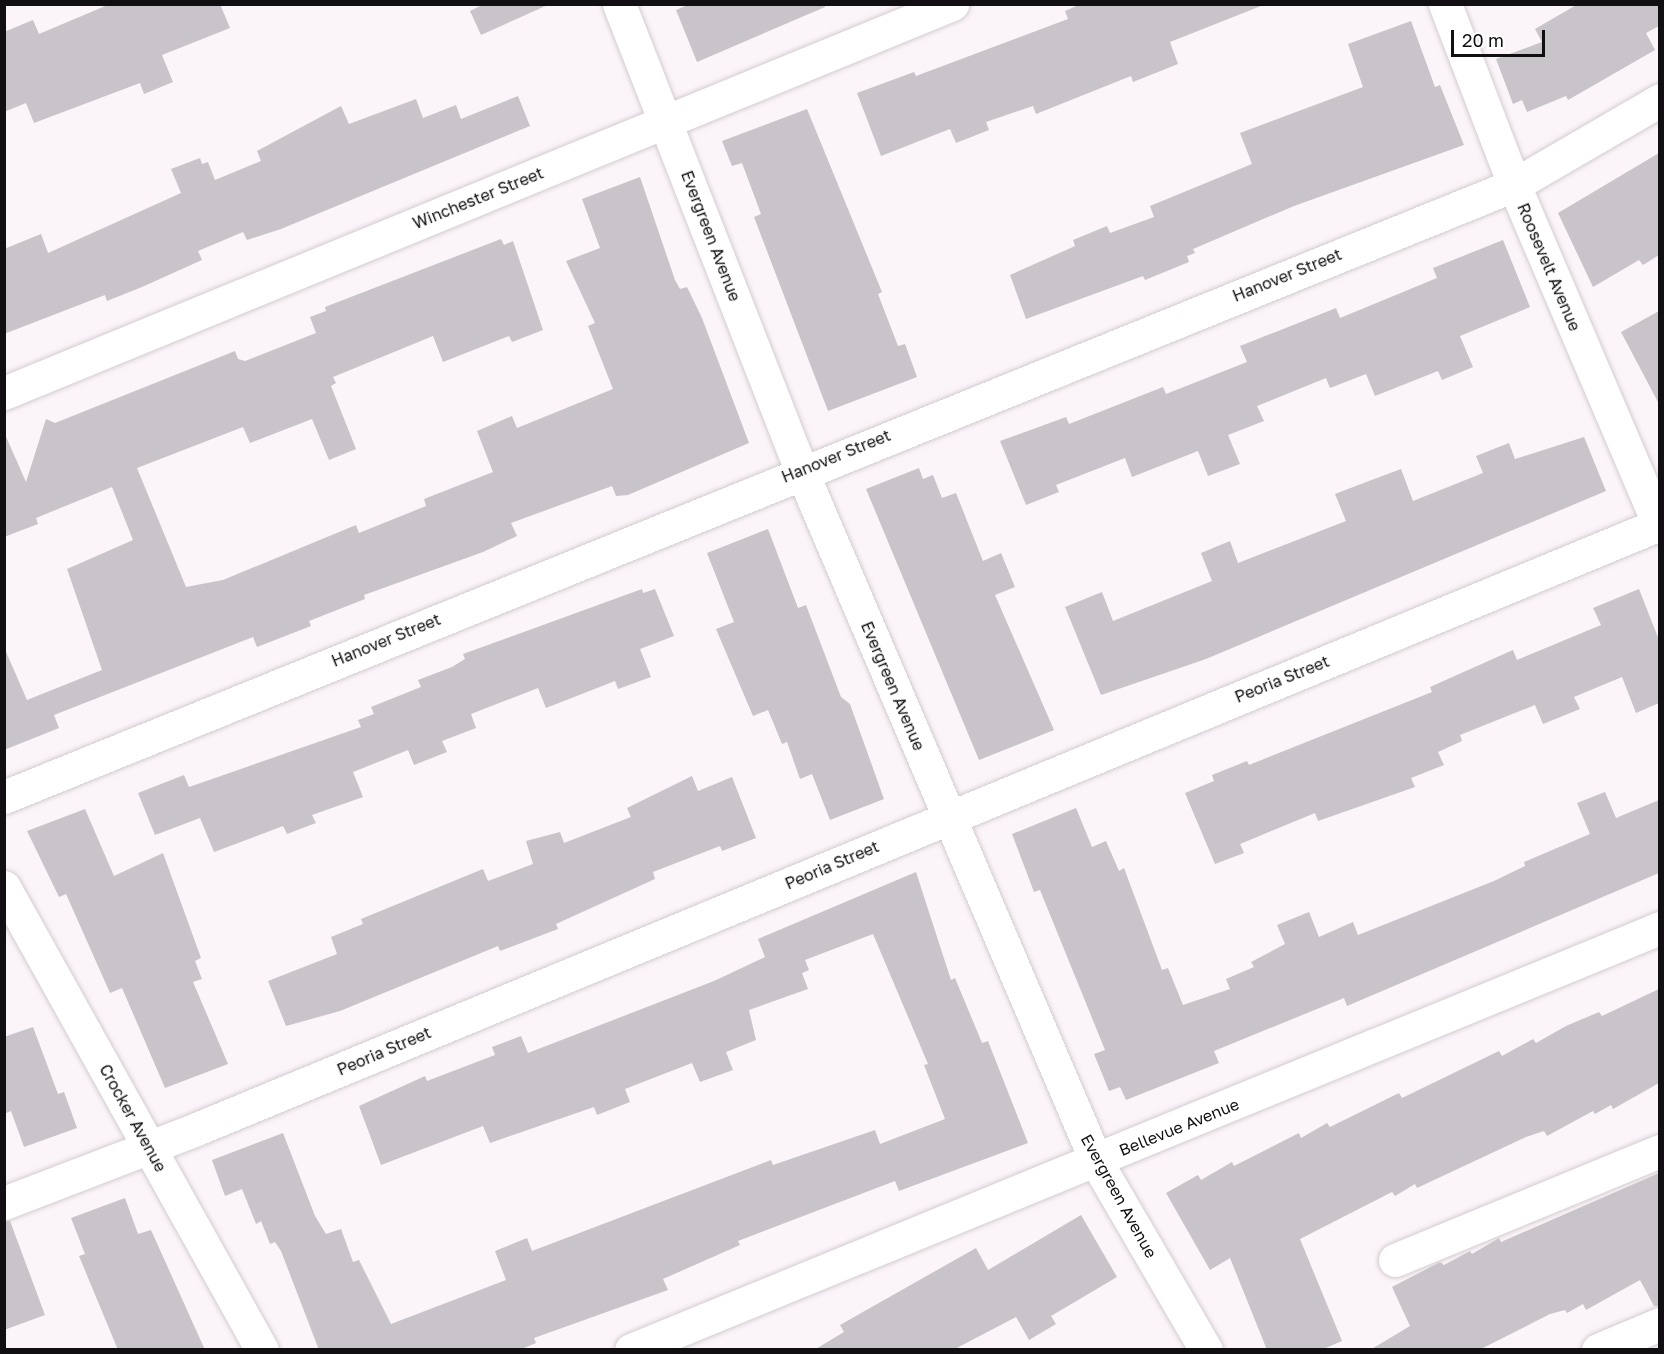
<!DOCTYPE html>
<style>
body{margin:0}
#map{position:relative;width:1664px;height:1354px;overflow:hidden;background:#fbf4f9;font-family:"Golos Text",sans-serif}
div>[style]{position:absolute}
.building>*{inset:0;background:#c8c4c9}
.roads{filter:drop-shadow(0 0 2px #d3ccd0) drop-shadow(0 0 2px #d3ccd0)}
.minor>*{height:33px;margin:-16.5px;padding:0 16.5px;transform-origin:16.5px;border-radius:16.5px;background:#fff}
span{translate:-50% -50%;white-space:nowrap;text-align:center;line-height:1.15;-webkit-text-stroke:4.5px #fff;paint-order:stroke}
.street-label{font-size:16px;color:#110f11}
.frame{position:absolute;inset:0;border:6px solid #110f11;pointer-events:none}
.scale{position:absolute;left:1451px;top:30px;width:94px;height:27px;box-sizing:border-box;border:3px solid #110f11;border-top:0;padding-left:8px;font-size:18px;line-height:21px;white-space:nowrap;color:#110f11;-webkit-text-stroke:4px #fff;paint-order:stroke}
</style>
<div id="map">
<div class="building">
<i style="clip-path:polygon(110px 4px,220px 4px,230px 28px,162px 55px,173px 82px,144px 94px,140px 83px,34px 123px,26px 103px,4px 112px,4px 32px,33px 20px,39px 34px)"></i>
<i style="clip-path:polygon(484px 4px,550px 4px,481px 35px,470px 11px)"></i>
<i style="clip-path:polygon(690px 4px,824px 4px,825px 7px,697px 62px,676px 10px)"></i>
<i style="clip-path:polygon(1081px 4px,1261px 6px,1170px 42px,1178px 64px,1133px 82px,1131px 76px,1036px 114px,1033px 106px,986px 122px,989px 130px,956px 143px,950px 129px,881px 156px,857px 93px,914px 72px,916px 76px,1068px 19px,1065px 11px)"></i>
<i style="clip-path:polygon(1578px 4px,1659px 4px,1659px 26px,1646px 33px,1655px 50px,1568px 100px,1566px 96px,1527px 112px,1522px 100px,1513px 104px,1496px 59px,1542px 42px,1535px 29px)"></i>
<i style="clip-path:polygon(1411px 21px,1435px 87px,1440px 85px,1464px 145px,1294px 206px,1193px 249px,1195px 253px,1187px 256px,1189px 262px,1145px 280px,1143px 276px,1026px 319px,1010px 275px,1075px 246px,1073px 240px,1107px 226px,1110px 233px,1154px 217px,1150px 206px,1252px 164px,1240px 133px,1363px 87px,1348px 44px)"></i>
<i style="clip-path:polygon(518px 96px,530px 126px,281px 229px,247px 240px,243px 232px,198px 251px,202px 260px,142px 287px,107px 301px,105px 295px,4px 334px,4px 249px,41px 234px,48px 253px,181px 193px,171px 169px,200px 158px,202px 164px,208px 162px,215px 180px,261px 161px,257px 151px,341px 106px,349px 124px,416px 99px,423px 118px,456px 105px,461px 119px)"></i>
<i style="clip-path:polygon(807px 109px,882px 292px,878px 294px,898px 346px,905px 344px,917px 377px,828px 411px,754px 217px,761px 214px,742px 163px,732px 166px,722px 141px)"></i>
<i style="clip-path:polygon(1659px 153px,1659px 255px,1643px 265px,1639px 260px,1593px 287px,1558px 213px)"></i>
<i style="clip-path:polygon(640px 177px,675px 280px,680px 289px,687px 287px,702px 318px,749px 443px,628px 495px,616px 496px,612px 486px,511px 523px,517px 536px,483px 552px,364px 595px,365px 599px,309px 621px,311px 626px,257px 647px,253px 637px,54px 715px,59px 728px,4px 750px,4px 647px,27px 700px,102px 670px,67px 569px,133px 540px,112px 487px,36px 518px,38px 524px,4px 537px,4px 432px,26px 482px,46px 419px,55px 423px,235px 351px,238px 359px,245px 361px,316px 333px,310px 317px,326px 311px,325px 307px,501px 239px,504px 245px,513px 241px,543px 330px,512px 342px,509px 336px,443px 362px,433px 336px,333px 377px,336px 383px,331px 386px,356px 449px,329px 460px,312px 419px,250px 443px,243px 427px,137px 468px,186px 587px,223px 580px,356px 525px,359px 533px,426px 506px,424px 499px,493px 472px,477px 431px,512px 416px,517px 428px,613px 389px,588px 326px,595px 323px,566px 261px,600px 248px,582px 199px)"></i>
<i style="clip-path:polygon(1503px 240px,1530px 307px,1460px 336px,1473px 367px,1442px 380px,1438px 371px,1375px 396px,1366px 374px,1330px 388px,1326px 378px,1257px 406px,1264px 421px,1228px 435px,1240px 464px,1208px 476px,1198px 451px,1132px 477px,1125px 458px,1056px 485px,1059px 492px,1026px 505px,1000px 441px,1066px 417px,1069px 424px,1163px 387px,1166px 394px,1247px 362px,1240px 346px,1336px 308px,1340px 318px,1437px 278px,1433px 268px)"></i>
<i style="clip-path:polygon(1659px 311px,1659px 404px,1621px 332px)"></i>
<i style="clip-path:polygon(1584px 437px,1606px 491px,1206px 659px,1101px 695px,1065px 607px,1102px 592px,1113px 621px,1212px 581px,1201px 553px,1230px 541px,1238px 563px,1346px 521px,1335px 494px,1361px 484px,1401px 469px,1413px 501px,1483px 473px,1476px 456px,1509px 443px,1515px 459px)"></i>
<i style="clip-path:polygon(919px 468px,923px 479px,933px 475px,942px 498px,956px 493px,983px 561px,1001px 553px,1015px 587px,995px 595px,1054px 730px,979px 760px,866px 489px)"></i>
<i style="clip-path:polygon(768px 529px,798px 608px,806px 605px,841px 697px,850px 704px,884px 799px,830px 820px,812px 774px,800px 779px,787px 742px,782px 744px,768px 710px,753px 716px,716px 629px,734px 622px,707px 553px)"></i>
<i style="clip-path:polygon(642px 589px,643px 593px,655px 589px,674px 636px,640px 649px,651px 677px,618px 689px,615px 681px,546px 708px,538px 688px,471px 714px,476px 728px,442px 741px,447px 752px,414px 765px,408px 750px,353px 772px,363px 797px,312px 815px,316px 823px,287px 834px,283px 826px,214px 852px,200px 818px,155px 835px,138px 793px,184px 775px,189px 787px,361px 727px,358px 720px,374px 714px,371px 707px,421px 687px,418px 680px,452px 667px,465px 659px,463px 654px)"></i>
<i style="clip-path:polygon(1639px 589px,1659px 640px,1659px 703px,1636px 713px,1622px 677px,1574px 697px,1580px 709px,1543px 724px,1535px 705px,1460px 735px,1462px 741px,1438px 752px,1444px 765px,1411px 778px,1415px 787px,1318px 821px,1315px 813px,1240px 844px,1244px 853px,1215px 864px,1185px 793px,1214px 781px,1212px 775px,1247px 761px,1249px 765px,1432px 692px,1430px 687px,1513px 650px,1517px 660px,1601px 625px,1593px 608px)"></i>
<i style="clip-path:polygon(692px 776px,698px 791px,732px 777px,756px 838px,722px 851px,720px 846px,653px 872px,655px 879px,556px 924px,558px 929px,500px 951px,498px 946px,340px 1011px,286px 1026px,268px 981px,337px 954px,331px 937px,363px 924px,361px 919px,483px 869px,488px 881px,533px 864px,526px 841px,560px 832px,564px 843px,631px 817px,627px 808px)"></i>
<i style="clip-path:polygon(1605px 792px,1616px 818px,1659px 800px,1659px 873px,1347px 1006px,1344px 998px,1214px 1051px,1219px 1063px,1126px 1100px,1120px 1087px,1109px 1091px,1094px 1054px,1105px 1050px,1040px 890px,1034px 892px,1012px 834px,1076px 808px,1092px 847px,1106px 841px,1119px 871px,1124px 868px,1162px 970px,1168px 968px,1183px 1005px,1230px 989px,1226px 979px,1254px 967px,1251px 962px,1285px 944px,1277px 925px,1309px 912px,1319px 937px,1353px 922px,1358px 935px,1494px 881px,1525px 866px,1524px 862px,1590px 834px,1577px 803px)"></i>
<i style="clip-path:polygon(85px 809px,114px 876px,163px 853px,201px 958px,195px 961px,202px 979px,193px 982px,228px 1064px,165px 1088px,122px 988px,110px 993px,66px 894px,59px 897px,27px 831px)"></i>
<i style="clip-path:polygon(916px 872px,951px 980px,955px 978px,982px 1043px,988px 1041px,1028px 1143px,899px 1191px,895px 1181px,738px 1241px,740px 1245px,663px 1279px,668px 1290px,534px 1338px,536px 1343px,519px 1350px,319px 1350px,281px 1251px,275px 1242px,270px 1244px,261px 1221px,256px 1224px,242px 1189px,225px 1196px,212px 1160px,283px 1133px,315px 1216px,326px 1234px,341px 1229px,353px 1262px,359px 1260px,391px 1324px,506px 1280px,495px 1251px,527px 1238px,532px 1251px,771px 1160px,773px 1165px,875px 1130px,880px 1144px,945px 1119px,924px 1065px,928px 1064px,873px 934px,805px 960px,809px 970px,802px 973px,808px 989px,749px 1010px,756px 1040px,726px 1052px,733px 1070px,700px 1082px,692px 1063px,625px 1089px,630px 1102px,597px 1115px,594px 1107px,490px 1143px,483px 1126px,381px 1165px,359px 1106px,425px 1076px,427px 1081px,495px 1055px,492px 1047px,521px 1036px,528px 1053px,714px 981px,765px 957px,758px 939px)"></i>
<i style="clip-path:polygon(1659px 989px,1659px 1083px,1613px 1109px,1611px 1105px,1595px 1114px,1593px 1111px,1547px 1136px,1544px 1131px,1526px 1137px,1417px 1188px,1415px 1184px,1395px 1196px,1392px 1192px,1300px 1239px,1342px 1341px,1321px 1350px,1267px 1350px,1230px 1258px,1210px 1270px,1166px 1193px,1198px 1175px,1201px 1180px,1232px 1162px,1234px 1166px,1299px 1133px,1301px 1138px,1327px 1123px,1330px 1127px,1399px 1093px,1402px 1098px,1499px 1051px,1502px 1056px,1533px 1039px,1536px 1043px,1566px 1026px,1599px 1012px,1602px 1016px)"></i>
<i style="clip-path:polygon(33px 1027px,58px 1094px,64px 1092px,77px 1128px,24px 1147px,11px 1111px,4px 1114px,4px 1037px)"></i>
<i style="clip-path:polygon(1659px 1173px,1659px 1306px,1654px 1306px,1640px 1280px,1586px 1310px,1583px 1304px,1567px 1313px,1565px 1310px,1550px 1314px,1479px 1350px,1370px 1350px,1410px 1326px,1392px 1287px,1440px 1262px,1444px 1265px,1470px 1251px,1472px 1254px,1499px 1238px,1501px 1242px)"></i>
<i style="clip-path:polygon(125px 1198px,138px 1234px,151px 1230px,205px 1350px,118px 1350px,79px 1256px,85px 1254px,71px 1218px)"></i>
<i style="clip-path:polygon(1081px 1215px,1117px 1277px,1051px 1316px,1056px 1324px,1029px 1340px,1016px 1317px,953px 1350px,814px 1350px,844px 1332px,840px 1325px,976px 1248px,988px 1270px)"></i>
<i style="clip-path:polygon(4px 1221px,10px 1221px,45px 1315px,4px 1330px)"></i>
</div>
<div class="roads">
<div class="minor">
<i style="left:619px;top:4px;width:500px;rotate:68.67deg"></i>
<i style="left:801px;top:470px;width:751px;rotate:66.88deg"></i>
<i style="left:1096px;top:1161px;width:219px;rotate:59.8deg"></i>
<i style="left:1445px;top:4px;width:194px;rotate:69.1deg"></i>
<i style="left:1514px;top:185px;width:372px;rotate:66.9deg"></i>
<i style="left:4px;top:393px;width:1025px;rotate:-22.31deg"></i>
<i style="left:4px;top:797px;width:1629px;rotate:-22.06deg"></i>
<i style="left:1514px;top:185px;width:169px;rotate:-30.2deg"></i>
<i style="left:4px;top:887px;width:530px;rotate:60.87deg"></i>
<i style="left:4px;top:1203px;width:204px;rotate:-21deg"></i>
<i style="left:194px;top:1130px;width:1586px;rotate:-22.46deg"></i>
<i style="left:1395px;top:1260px;width:287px;rotate:-22.4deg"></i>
<i style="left:631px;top:1350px;width:1112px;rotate:-22.3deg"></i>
<i style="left:1598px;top:1350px;width:67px;rotate:-22.8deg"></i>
</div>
</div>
<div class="street-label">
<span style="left:478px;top:198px;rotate:-22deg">Winchester Street</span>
<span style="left:711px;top:236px;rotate:69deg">Evergreen Avenue</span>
<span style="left:1549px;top:267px;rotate:67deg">Roosevelt Avenue</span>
<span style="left:1287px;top:275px;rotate:-22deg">Hanover Street</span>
<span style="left:836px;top:456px;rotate:-22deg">Hanover Street</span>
<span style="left:386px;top:640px;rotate:-22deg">Hanover Street</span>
<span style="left:1282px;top:679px;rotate:-22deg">Peoria Street</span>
<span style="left:893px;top:686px;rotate:67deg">Evergreen Avenue</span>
<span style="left:832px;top:865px;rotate:-23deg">Peoria Street</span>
<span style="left:384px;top:1051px;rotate:-23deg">Peoria Street</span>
<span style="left:133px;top:1118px;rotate:61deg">Crocker Avenue</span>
<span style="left:1179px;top:1127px;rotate:-22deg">Bellevue Avenue</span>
<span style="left:1119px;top:1196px;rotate:61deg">Evergreen Avenue</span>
</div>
<div class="frame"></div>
<div class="scale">20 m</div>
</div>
